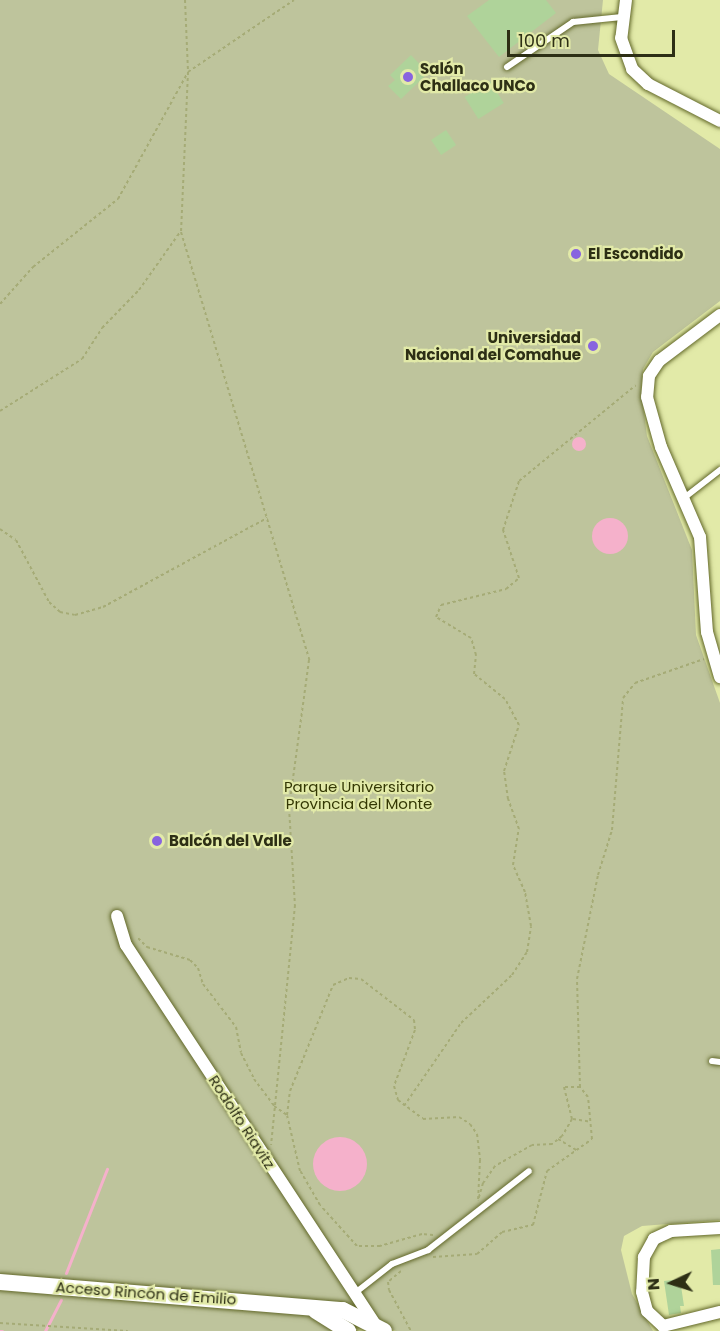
<!DOCTYPE html>
<meta charset="utf-8">
<style>
body{margin:0}
#map{position:relative;width:720px;height:1331px;overflow:hidden;background:#e2eaa8;font-family:Poppins,sans-serif}
div>[style]{position:absolute}
.green>*{inset:0;background:#bec49c}
.water>*{inset:0;background:#f5b1cb}
.round{border-radius:50%}
.stream>*{height:3px;margin:-1.5px;padding:0 1.5px;transform-origin:1.5px;border-radius:1.5px;background:#f5b1cb}
.building>*{inset:0;background:#afd39a;transform-origin:0 0}
.path>*{height:2px;margin-top:-1px;transform-origin:0;background:repeating-linear-gradient(90deg,#a5ab76 0 3px,transparent 0 6px)}
.roads{filter:drop-shadow(0 0 2px #626829) drop-shadow(0 0 2px #626829)}
.service>*{height:6px;margin:-3px;padding:0 3px;transform-origin:3px;border-radius:3px;background:#fff}
.minor>*{height:12px;margin:-6px;padding:0 6px;transform-origin:6px;border-radius:6px;background:#fff}
.secondary>*{height:16px;margin:-8px;padding:0 8px;transform-origin:8px;border-radius:8px;background:#fff}
.dots>*{width:16px;height:16px;translate:-50% -50%;box-sizing:border-box;border:3px solid #e2eaa8;border-radius:50%}
span{translate:-50% -50%;white-space:nowrap;text-align:center;line-height:1.15;-webkit-text-stroke:4.5px #e2eaa8;paint-order:stroke}
.poi-label{font-size:15px;color:#2d2f15;font-weight:700}
.left{translate:0 -50%;text-align:left}
.right{translate:-100% -50%;text-align:right}
.park-label{font-size:15px;color:#343804}
.street-label{font-size:15px;color:#2d2f15}
.north{position:absolute;left:642px;top:1253px;width:60px;height:60px;-webkit-text-stroke:4px #e2eaa8;paint-order:stroke;rotate:266deg;font-size:16px;font-weight:700;line-height:24px;text-align:center;color:#2d2f15}
.north::after{content:'';display:block;margin:auto;width:21px;height:27px;background:#2d2f15;clip-path:polygon(50% 0,100% 100%,50% 72%,0 100%)}
.scale{position:absolute;left:507px;top:30px;width:168px;height:27px;box-sizing:border-box;border:3px solid #2d2f15;border-top:0;padding-left:8px;font-size:18px;line-height:21px;white-space:nowrap;color:#2d2f15;-webkit-text-stroke:4px #e2eaa8;paint-order:stroke}
</style>
<div id="map">
<div class="green">
<i style="clip-path:polygon(0 0,603px 0,598px 50px,609px 74px,720px 149px,720px 301px,653px 352px,643px 369px,641px 391px,647px 436px,692px 550px,696px 635px,720px 703px,720px 1220px,642px 1226px,624px 1236px,621px 1250px,632px 1294px,653px 1331px,396px 1331px,363px 1317px,0 1282px)"></i>
<i style="clip-path:polygon(0 1290px,312px 1315px,342px 1331px,0 1331px)"></i>
</div>
<div class="water">
<i class="round" style="left:572px;top:437px;width:14px;height:14px"></i>
<i class="round" style="left:592px;top:518px;width:36px;height:36px"></i>
<i class="round" style="left:313px;top:1137px;width:54px;height:54px"></i>
</div>
<div class="stream">
<i style="left:66px;top:1273px;width:112px;rotate:-68.5deg"></i>
<i style="left:0;top:1331px;width:2px"></i>
<i style="left:45px;top:1331px;width:35px;rotate:-63deg"></i>
</div>
<div class="building">
<i style="clip-path:polygon(489px 0,546px 0,556px 13px,499px 57px,467px 16px)"></i>
<i style="clip-path:polygon(411px 55px,428px 73px,401px 99px,388px 86px,395px 80px,390px 75px)"></i>
<i style="left:490px;top:81px;width:26px;height:30px;rotate:58deg"></i>
<i style="left:446px;top:130px;width:18px;height:18px;rotate:56deg"></i>
<i style="clip-path:polygon(720px 1249px,720px 1285px,713px 1285px,711px 1250px)"></i>
<i style="clip-path:polygon(680px 1279px,684px 1306px,680px 1306px,681px 1313px,669px 1315px,664px 1281px)"></i>
</div>
<div class="path">
<i style="left:185px;top:0;width:72px;rotate:87.6deg"></i>
<i style="left:188px;top:72px;width:160px;rotate:92.5deg"></i>
<i style="left:181px;top:232px;width:447px;rotate:73.3deg"></i>
<i style="left:309px;top:660px;width:149px;rotate:97.7deg"></i>
<i style="left:289px;top:808px;width:97px;rotate:86.5deg"></i>
<i style="left:295px;top:905px;width:241px;rotate:95.7deg"></i>
<i style="left:0;top:304px;width:50px;rotate:-48.3deg"></i>
<i style="left:33px;top:267px;width:109px;rotate:-38.7deg"></i>
<i style="left:118px;top:199px;width:145px;rotate:-61.1deg"></i>
<i style="left:188px;top:72px;width:128px;rotate:-34.2deg"></i>
<i style="left:0;top:411px;width:97px;rotate:-32.4deg"></i>
<i style="left:82px;top:359px;width:37px;rotate:-57deg"></i>
<i style="left:102px;top:328px;width:53px;rotate:-45.8deg"></i>
<i style="left:139px;top:290px;width:71px;rotate:-54.7deg"></i>
<i style="left:0;top:529px;width:19px;rotate:35deg"></i>
<i style="left:16px;top:540px;width:70px;rotate:62deg"></i>
<i style="left:49px;top:602px;width:15px;rotate:42deg"></i>
<i style="left:60px;top:612px;width:15px;rotate:11deg"></i>
<i style="left:75px;top:615px;width:29px;rotate:-16deg"></i>
<i style="left:103px;top:607px;width:187px;rotate:-28.5deg"></i>
<i style="left:138px;top:938px;width:13px;rotate:45deg"></i>
<i style="left:147px;top:947px;width:45px;rotate:16.8deg"></i>
<i style="left:190px;top:960px;width:11px;rotate:45deg"></i>
<i style="left:198px;top:968px;width:17px;rotate:73deg"></i>
<i style="left:203px;top:984px;width:54px;rotate:52.5deg"></i>
<i style="left:236px;top:1027px;width:26px;rotate:79deg"></i>
<i style="left:241px;top:1053px;width:29px;rotate:63deg"></i>
<i style="left:254px;top:1079px;width:34px;rotate:53deg"></i>
<i style="left:274px;top:1106px;width:16px;rotate:35deg"></i>
<i style="left:580px;top:1087px;width:108px;rotate:-91.6deg"></i>
<i style="left:577px;top:979px;width:106px;rotate:-78.6deg"></i>
<i style="left:598px;top:875px;width:47px;rotate:-72.7deg"></i>
<i style="left:612px;top:830px;width:132px;rotate:-85.2deg"></i>
<i style="left:623px;top:698px;width:19px;rotate:-51deg"></i>
<i style="left:635px;top:683px;width:73px;rotate:-19.2deg"></i>
<i style="left:404px;top:1106px;width:101px;rotate:-55.5deg"></i>
<i style="left:461px;top:1023px;width:70px;rotate:-43.3deg"></i>
<i style="left:512px;top:975px;width:27px;rotate:-57deg"></i>
<i style="left:527px;top:952px;width:26px;rotate:-81deg"></i>
<i style="left:531px;top:926px;width:35px;rotate:-100deg"></i>
<i style="left:525px;top:892px;width:30px;rotate:-114deg"></i>
<i style="left:513px;top:865px;width:36px;rotate:-81deg"></i>
<i style="left:519px;top:829px;width:32px;rotate:-110deg"></i>
<i style="left:508px;top:799px;width:28px;rotate:-98deg"></i>
<i style="left:504px;top:771px;width:48px;rotate:-71.9deg"></i>
<i style="left:519px;top:725px;width:30px;rotate:-118deg"></i>
<i style="left:505px;top:699px;width:40px;rotate:-141deg"></i>
<i style="left:474px;top:674px;width:19px;rotate:-84deg"></i>
<i style="left:476px;top:655px;width:18px;rotate:-106deg"></i>
<i style="left:471px;top:638px;width:41px;rotate:-149deg"></i>
<i style="left:436px;top:617px;width:13px;rotate:-67deg"></i>
<i style="left:441px;top:605px;width:67px;rotate:-13.8deg"></i>
<i style="left:506px;top:589px;width:17px;rotate:-40deg"></i>
<i style="left:519px;top:578px;width:51px;rotate:-108.4deg"></i>
<i style="left:503px;top:530px;width:52px;rotate:-71.9deg"></i>
<i style="left:519px;top:481px;width:151px;rotate:-39.4deg"></i>
<i style="left:573px;top:1119px;width:18px;rotate:9deg"></i>
<i style="left:558px;top:1139px;width:23px;rotate:31deg"></i>
<i style="left:433px;top:1235px;width:11px;rotate:-175deg"></i>
<i style="left:422px;top:1234px;width:44px;rotate:164.1deg"></i>
<i style="left:380px;top:1246px;width:23px;rotate:180deg"></i>
<i style="left:357px;top:1246px;width:55px;rotate:-132.1deg"></i>
<i style="left:320px;top:1205px;width:39px;rotate:-120deg"></i>
<i style="left:300px;top:1171px;width:57px;rotate:-103.1deg"></i>
<i style="left:287px;top:1115px;width:24px;rotate:-83deg"></i>
<i style="left:290px;top:1091px;width:114px;rotate:-67.9deg"></i>
<i style="left:333px;top:985px;width:17px;rotate:-24deg"></i>
<i style="left:349px;top:978px;width:12px;rotate:5deg"></i>
<i style="left:361px;top:979px;width:67px;rotate:37.7deg"></i>
<i style="left:414px;top:1020px;width:10px;rotate:84deg"></i>
<i style="left:415px;top:1030px;width:60px;rotate:110.6deg"></i>
<i style="left:394px;top:1086px;width:15px;rotate:74deg"></i>
<i style="left:398px;top:1100px;width:31px;rotate:37deg"></i>
<i style="left:423px;top:1119px;width:36px;rotate:-3deg"></i>
<i style="left:459px;top:1117px;width:13px;rotate:32deg"></i>
<i style="left:470px;top:1124px;width:12px;rotate:55deg"></i>
<i style="left:477px;top:1134px;width:26px;rotate:83deg"></i>
<i style="left:480px;top:1160px;width:41px;rotate:92.8deg"></i>
<i style="left:433px;top:1257px;width:44px;rotate:-3.9deg"></i>
<i style="left:477px;top:1254px;width:33px;rotate:-41deg"></i>
<i style="left:502px;top:1232px;width:32px;rotate:-13deg"></i>
<i style="left:533px;top:1225px;width:56px;rotate:-75.5deg"></i>
<i style="left:547px;top:1171px;width:55px;rotate:-35.4deg"></i>
<i style="left:592px;top:1139px;width:42px;rotate:-95.4deg"></i>
<i style="left:588px;top:1097px;width:13px;rotate:-129deg"></i>
<i style="left:580px;top:1087px;width:16px;rotate:180deg"></i>
<i style="left:564px;top:1087px;width:33px;rotate:76deg"></i>
<i style="left:572px;top:1119px;width:20px;rotate:120deg"></i>
<i style="left:562px;top:1136px;width:13px;rotate:141deg"></i>
<i style="left:552px;top:1144px;width:20px;rotate:177deg"></i>
<i style="left:532px;top:1145px;width:43px;rotate:150.4deg"></i>
<i style="left:495px;top:1166px;width:21px;rotate:125deg"></i>
<i style="left:483px;top:1183px;width:18px;rotate:106deg"></i>
<i style="left:401px;top:1271px;width:17px;rotate:140deg"></i>
<i style="left:388px;top:1282px;width:8px;rotate:83deg"></i>
<i style="left:389px;top:1290px;width:47px;rotate:61.8deg"></i>
<i style="left:0;top:1323px;width:128px;rotate:3.6deg"></i>
</div>
<div class="roads">
<div class="service">
<i style="left:507px;top:67px;width:80px;rotate:-34.3deg"></i>
<i style="left:573px;top:22px;width:49px;rotate:-5.8deg"></i>
<i style="left:684px;top:498px;width:46px;rotate:-37.9deg"></i>
<i style="left:712px;top:1061px;width:8px;rotate:7deg"></i>
<i style="left:355px;top:1293px;width:47px;rotate:-38.1deg"></i>
<i style="left:392px;top:1264px;width:39px;rotate:-21deg"></i>
<i style="left:428px;top:1250px;width:128px;rotate:-38deg"></i>
</div>
<div class="minor">
<i style="left:626px;top:0;width:38px;rotate:97deg"></i>
<i style="left:621px;top:38px;width:33px;rotate:70deg"></i>
<i style="left:632px;top:69px;width:22px;rotate:43deg"></i>
<i style="left:648px;top:84px;width:81px;rotate:27.2deg"></i>
<i style="left:720px;top:315px;width:76px;rotate:143deg"></i>
<i style="left:659px;top:361px;width:18px;rotate:124deg"></i>
<i style="left:649px;top:376px;width:21px;rotate:95deg"></i>
<i style="left:647px;top:397px;width:52px;rotate:74.4deg"></i>
<i style="left:661px;top:447px;width:98px;rotate:66.6deg"></i>
<i style="left:700px;top:537px;width:95px;rotate:85.8deg"></i>
<i style="left:707px;top:632px;width:47px;rotate:73.9deg"></i>
<i style="left:117px;top:916px;width:30px;rotate:73deg"></i>
<i style="left:126px;top:945px;width:457px;rotate:56.7deg"></i>
<i style="left:720px;top:1228px;width:49px;rotate:176.5deg"></i>
<i style="left:671px;top:1231px;width:19px;rotate:155deg"></i>
<i style="left:654px;top:1239px;width:21px;rotate:119deg"></i>
<i style="left:644px;top:1257px;width:35px;rotate:93deg"></i>
<i style="left:642px;top:1292px;width:20px;rotate:75deg"></i>
<i style="left:647px;top:1311px;width:22px;rotate:43deg"></i>
<i style="left:663px;top:1326px;width:59px;rotate:-13.8deg"></i>
</div>
<div class="secondary">
<i style="left:0;top:1282px;width:344px;rotate:4.7deg"></i>
<i style="left:343px;top:1310px;width:46px;rotate:27.1deg"></i>
<i style="left:316px;top:1311px;width:38px;rotate:32deg"></i>
</div>
</div>
<div class="dots">
<i style="left:408px;top:77px;background:#8864df"></i>
<i style="left:576px;top:254px;background:#8864df"></i>
<i style="left:593px;top:346px;background:#8864df"></i>
<i style="left:157px;top:841px;background:#8864df"></i>
</div>
<div class="poi-label">
<span class="left" style="left:420px;top:77px">Salón<br>Challaco UNCo</span>
<span class="left" style="left:588px;top:254px">El Escondido</span>
<span class="right" style="left:581px;top:346px">Universidad<br>Nacional del Comahue</span>
<span class="left" style="left:169px;top:841px">Balcón del Valle</span>
</div>
<div class="park-label">
<span style="left:359px;top:795px">Parque Universitario<br>Provincia del Monte</span>
</div>
<div class="street-label">
<span style="left:242px;top:1122px;rotate:57deg">Rodolfo Riavitz</span>
<span style="left:146px;top:1293px;rotate:4deg">Acceso Rincón de Emilio</span>
</div>
<div class="north">N</div>
<div class="scale">100 m</div>
</div>
